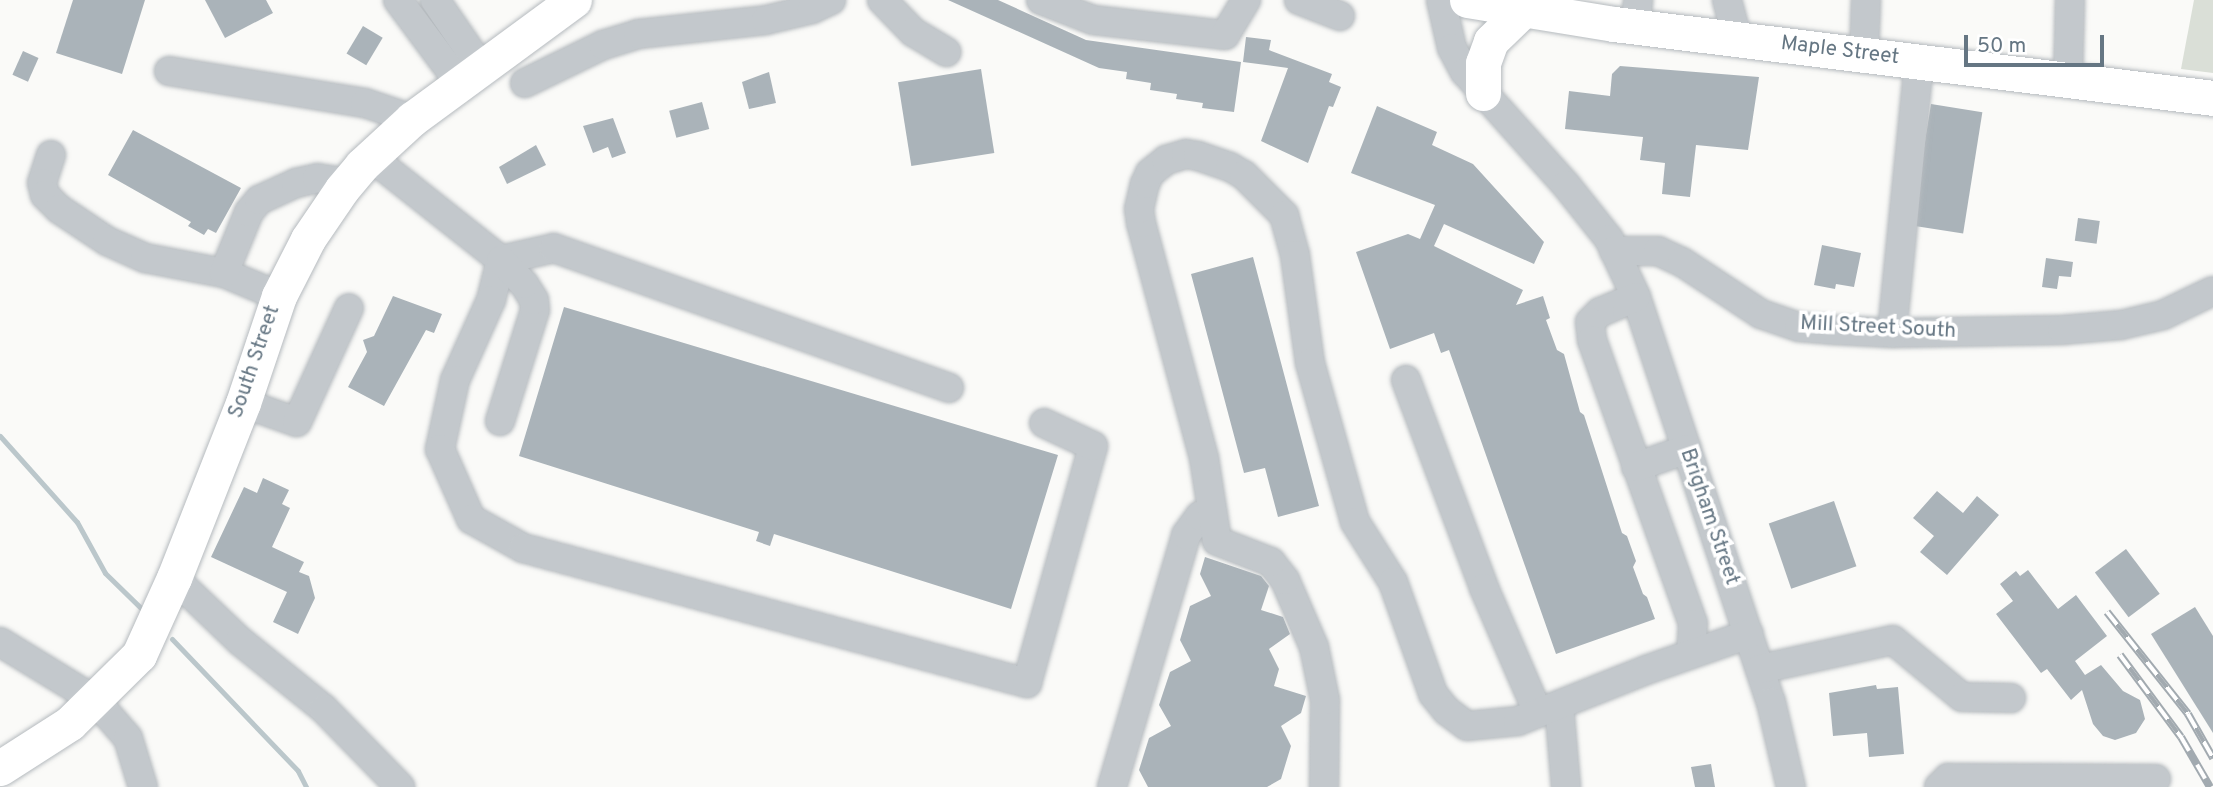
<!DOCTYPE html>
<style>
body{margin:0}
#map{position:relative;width:2213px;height:787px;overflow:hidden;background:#fafaf8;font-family:Overpass,sans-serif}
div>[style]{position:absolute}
.green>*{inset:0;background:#dadfd7}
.stream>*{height:5px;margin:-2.5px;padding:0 2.5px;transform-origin:2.5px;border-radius:2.5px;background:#bbc7cb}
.building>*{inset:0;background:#aab3b9;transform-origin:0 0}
.roads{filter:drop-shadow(0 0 2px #b5babe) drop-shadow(0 0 2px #b5babe)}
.minor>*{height:28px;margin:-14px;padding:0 14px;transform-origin:14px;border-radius:14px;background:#c3c8cc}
.major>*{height:35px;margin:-17.5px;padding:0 17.5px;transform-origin:17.5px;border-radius:17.5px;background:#fff}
.rail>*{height:8px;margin-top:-4px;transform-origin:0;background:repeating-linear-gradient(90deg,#fff 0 16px,#a2aab0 0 32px);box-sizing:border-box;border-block:2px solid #a2aab0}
span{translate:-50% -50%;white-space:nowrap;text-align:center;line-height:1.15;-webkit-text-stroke:7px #fff;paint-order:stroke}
.street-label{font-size:21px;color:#657683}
.scale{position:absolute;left:1964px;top:35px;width:140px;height:32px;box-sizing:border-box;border:4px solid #657683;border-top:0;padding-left:9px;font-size:21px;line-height:24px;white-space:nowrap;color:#657683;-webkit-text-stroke:5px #fff;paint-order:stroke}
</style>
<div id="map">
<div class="green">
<i style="clip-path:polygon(2194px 0,2213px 0,2213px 73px,2181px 69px)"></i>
</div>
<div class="stream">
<i style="left:0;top:436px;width:115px;rotate:48.2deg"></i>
<i style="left:77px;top:522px;width:58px;rotate:61.2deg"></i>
<i style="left:105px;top:573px;width:56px;rotate:44.3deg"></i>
<i style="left:172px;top:639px;width:182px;rotate:46.3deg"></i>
<i style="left:298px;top:771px;width:18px;rotate:63deg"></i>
</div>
<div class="building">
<i style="clip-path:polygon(73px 0,145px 0,122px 74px,56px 53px)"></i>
<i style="clip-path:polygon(205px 0,266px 0,273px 13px,225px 38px)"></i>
<i style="clip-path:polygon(948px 0,998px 0,1086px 40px,1241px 62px,1234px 112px,1202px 108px,1203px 103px,1176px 99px,1177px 94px,1150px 90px,1151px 83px,1126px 79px,1127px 72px,1099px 68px)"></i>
<i style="left:363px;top:26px;width:23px;height:32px;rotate:31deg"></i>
<i style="clip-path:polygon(1246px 37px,1271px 40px,1269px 50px,1332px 74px,1329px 82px,1341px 87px,1333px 107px,1329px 106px,1308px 163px,1261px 141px,1288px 68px,1243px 62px)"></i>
<i style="left:23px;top:51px;width:17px;height:26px;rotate:24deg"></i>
<i style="clip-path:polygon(1620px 66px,1759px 77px,1748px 150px,1696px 145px,1690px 197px,1662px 194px,1665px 163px,1640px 160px,1643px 137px,1565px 129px,1569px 91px,1610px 96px,1612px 74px)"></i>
<i style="left:981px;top:69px;width:85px;height:84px;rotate:81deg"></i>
<i style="clip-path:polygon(769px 72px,776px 103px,749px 109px,742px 82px)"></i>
<i style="left:702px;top:102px;width:28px;height:34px;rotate:75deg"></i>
<i style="left:1931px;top:104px;width:52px;height:123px;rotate:9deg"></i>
<i style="clip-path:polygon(1377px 106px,1437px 132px,1432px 145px,1473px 164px,1544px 242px,1534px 264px,1444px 224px,1434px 246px,1523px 290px,1516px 305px,1543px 296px,1550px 318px,1546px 320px,1557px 350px,1564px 354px,1580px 412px,1584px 415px,1622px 533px,1627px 536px,1636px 561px,1633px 567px,1643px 594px,1647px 597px,1655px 619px,1556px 654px,1449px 350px,1441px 353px,1434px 333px,1390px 349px,1356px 252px,1408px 234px,1420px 239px,1435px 205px,1351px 173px)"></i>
<i style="clip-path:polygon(613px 118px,626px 153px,612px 158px,608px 147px,593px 153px,583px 126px)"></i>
<i style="clip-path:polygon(133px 130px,241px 188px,216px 233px,208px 229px,204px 235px,188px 226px,191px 222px,108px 175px)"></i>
<i style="clip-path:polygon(536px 145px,546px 165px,507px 184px,499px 167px)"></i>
<i style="left:2078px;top:218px;width:22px;height:23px;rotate:8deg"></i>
<i style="clip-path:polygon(1822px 245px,1861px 253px,1854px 287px,1836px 284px,1835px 289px,1814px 285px)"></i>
<i style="clip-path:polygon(1253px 257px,1319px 506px,1278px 517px,1265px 468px,1244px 473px,1191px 274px)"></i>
<i style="clip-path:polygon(2046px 258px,2073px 262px,2071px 277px,2059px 276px,2057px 289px,2042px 287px)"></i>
<i style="clip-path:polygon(393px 296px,442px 314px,434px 333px,426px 330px,384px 406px,348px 387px,367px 352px,363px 340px,374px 336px)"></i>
<i style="clip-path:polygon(564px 307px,1058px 455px,1011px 609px,774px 534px,770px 546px,756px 541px,759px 532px,519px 456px)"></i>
<i style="clip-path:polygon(263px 478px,289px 490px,282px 504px,290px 508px,272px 547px,304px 562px,299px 572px,309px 576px,315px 598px,298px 634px,273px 622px,287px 592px,211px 557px,244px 487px,257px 493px)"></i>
<i style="clip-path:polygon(1937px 491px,1963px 513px,1977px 496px,1999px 515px,1947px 575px,1920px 552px,1934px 536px,1913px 518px)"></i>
<i style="left:1834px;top:501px;width:69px;height:69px;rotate:71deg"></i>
<i style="left:2126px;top:549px;width:56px;height:39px;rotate:53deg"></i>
<i style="clip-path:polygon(1205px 557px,1261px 576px,1269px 586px,1261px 610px,1283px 617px,1290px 634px,1269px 649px,1279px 669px,1274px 686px,1306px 696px,1301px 713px,1281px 726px,1291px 746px,1281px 779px,1267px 787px,1148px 787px,1139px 770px,1149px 738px,1171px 726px,1159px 705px,1170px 672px,1191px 661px,1180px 640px,1190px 606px,1211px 596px,1200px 574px)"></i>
<i style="clip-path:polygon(2028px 570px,2058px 609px,2076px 595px,2107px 636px,2075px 661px,2085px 675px,2101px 665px,2123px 691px,2140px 700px,2145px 719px,2136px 733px,2115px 740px,2103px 736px,2093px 724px,2082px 690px,2071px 700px,2047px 669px,2041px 673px,1996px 614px,2013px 601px,2000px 584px,2016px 571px,2020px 576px)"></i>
<i style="clip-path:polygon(2195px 607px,2213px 636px,2213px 733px,2151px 634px)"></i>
<i style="clip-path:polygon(1876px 685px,1877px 689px,1898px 687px,1904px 754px,1869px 757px,1867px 733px,1833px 736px,1829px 693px)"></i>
<i style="clip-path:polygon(1711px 764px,1715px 787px,1695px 787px,1691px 767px)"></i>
</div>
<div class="roads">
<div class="minor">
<i style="left:398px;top:0;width:102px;rotate:53.4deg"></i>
<i style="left:435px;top:0;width:81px;rotate:55.5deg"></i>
<i style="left:882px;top:0;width:45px;rotate:45.9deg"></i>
<i style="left:913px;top:32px;width:39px;rotate:31deg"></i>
<i style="left:1041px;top:0;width:56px;rotate:21deg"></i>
<i style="left:1093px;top:20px;width:133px;rotate:6.5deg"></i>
<i style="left:1225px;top:35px;width:41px;rotate:-59deg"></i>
<i style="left:1299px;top:0;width:44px;rotate:21.3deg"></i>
<i style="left:1441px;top:0;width:49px;rotate:77.1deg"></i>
<i style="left:1452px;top:48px;width:27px;rotate:62deg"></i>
<i style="left:1465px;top:72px;width:152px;rotate:48.2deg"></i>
<i style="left:1566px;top:185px;width:69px;rotate:51.5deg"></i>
<i style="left:1609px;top:239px;width:64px;rotate:65deg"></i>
<i style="left:1636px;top:297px;width:427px;rotate:71.6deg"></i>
<i style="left:1771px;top:702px;width:87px;rotate:76.8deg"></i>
<i style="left:1727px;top:0;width:39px;rotate:75deg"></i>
<i style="left:1635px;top:26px;width:26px;rotate:-83deg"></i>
<i style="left:1864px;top:55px;width:55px;rotate:-87.9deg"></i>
<i style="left:169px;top:71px;width:199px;rotate:9.3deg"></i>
<i style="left:365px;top:103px;width:50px;rotate:18.8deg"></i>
<i style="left:2068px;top:80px;width:80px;rotate:-88.6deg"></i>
<i style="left:525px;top:83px;width:87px;rotate:-26deg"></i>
<i style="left:603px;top:45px;width:37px;rotate:-17deg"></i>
<i style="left:638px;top:34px;width:129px;rotate:-6.2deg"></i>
<i style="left:766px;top:20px;width:47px;rotate:-13.4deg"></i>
<i style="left:812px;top:9px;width:21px;rotate:-25deg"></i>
<i style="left:51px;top:155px;width:29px;rotate:108deg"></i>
<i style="left:42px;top:183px;width:12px;rotate:76deg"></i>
<i style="left:45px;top:195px;width:20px;rotate:45deg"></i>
<i style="left:59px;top:209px;width:58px;rotate:33.7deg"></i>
<i style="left:107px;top:241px;width:42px;rotate:24.1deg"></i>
<i style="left:145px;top:258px;width:80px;rotate:10.8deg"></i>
<i style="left:371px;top:157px;width:166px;rotate:38.4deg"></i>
<i style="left:501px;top:260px;width:41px;rotate:104deg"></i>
<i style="left:491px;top:300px;width:88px;rotate:114.2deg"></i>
<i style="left:455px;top:380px;width:71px;rotate:102.3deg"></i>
<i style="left:440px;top:449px;width:77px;rotate:66.1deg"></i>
<i style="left:471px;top:519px;width:60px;rotate:29.1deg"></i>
<i style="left:523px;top:548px;width:522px;rotate:15deg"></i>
<i style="left:1027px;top:683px;width:246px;rotate:-74.4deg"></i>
<i style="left:1093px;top:446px;width:54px;rotate:-154.9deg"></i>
<i style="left:1614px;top:251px;width:44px"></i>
<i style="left:1658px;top:251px;width:26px;rotate:25deg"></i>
<i style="left:1682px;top:262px;width:95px;rotate:33.4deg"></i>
<i style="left:1761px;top:314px;width:40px;rotate:18.9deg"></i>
<i style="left:1799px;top:327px;width:36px;rotate:5deg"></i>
<i style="left:1835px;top:330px;width:57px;rotate:3deg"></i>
<i style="left:1892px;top:333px;width:170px;rotate:-1deg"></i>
<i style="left:2062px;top:330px;width:59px;rotate:-4.8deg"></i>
<i style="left:2121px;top:325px;width:43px;rotate:-13.4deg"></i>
<i style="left:2163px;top:315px;width:55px;rotate:-25.6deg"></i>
<i style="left:501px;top:260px;width:54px;rotate:-12.8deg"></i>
<i style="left:554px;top:248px;width:419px;rotate:19.5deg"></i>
<i style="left:279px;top:296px;width:60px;rotate:-157.3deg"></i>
<i style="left:224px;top:273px;width:66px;rotate:-67.7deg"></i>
<i style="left:249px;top:212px;width:16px;rotate:-50deg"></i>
<i style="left:259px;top:200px;width:41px;rotate:-24.7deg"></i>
<i style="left:296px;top:183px;width:22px;rotate:-13deg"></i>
<i style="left:317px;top:178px;width:30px;rotate:9deg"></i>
<i style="left:1636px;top:297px;width:39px;rotate:157deg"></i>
<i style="left:1600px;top:312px;width:14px;rotate:135deg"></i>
<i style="left:1590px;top:322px;width:18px;rotate:84deg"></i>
<i style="left:1592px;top:340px;width:301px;rotate:70.4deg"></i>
<i style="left:1693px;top:624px;width:30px;rotate:94deg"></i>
<i style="left:1892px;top:333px;width:273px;rotate:-84.3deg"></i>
<i style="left:1406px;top:380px;width:222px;rotate:69.4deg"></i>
<i style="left:1484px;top:588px;width:136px;rotate:66.6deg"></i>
<i style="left:243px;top:403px;width:57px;rotate:19.4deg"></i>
<i style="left:297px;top:422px;width:125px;rotate:-65.5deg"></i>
<i style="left:500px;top:421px;width:116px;rotate:-72.5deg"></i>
<i style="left:535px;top:310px;width:10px;rotate:-96deg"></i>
<i style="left:534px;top:300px;width:19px;rotate:-122deg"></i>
<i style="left:524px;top:284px;width:33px;rotate:-134deg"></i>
<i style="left:1636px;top:467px;width:54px;rotate:-19.4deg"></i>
<i style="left:174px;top:578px;width:91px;rotate:43.7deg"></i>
<i style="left:240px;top:641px;width:108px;rotate:39deg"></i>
<i style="left:324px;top:709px;width:109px;rotate:45.7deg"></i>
<i style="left:0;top:642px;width:111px;rotate:31.4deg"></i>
<i style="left:95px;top:700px;width:50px;rotate:49deg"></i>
<i style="left:128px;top:738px;width:51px;rotate:73deg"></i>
<i style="left:1760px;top:669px;width:136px;rotate:-12.3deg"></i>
<i style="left:1893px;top:640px;width:89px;rotate:39.6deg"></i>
<i style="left:1962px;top:697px;width:49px;rotate:1.2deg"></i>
<i style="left:1559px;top:705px;width:82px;rotate:85.1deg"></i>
<i style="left:1112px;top:787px;width:263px;rotate:-73.6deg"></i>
<i style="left:1186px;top:535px;width:24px;rotate:-54deg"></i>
<i style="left:1200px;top:516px;width:13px;rotate:-4deg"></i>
<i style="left:1324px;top:787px;width:87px;rotate:-89.3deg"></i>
<i style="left:1325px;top:700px;width:54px;rotate:-101.7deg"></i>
<i style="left:1314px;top:647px;width:73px;rotate:-113.4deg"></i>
<i style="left:1285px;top:580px;width:23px;rotate:-128deg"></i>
<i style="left:1271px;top:562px;width:58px;rotate:-158.7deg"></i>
<i style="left:1217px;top:541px;width:84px;rotate:-98.9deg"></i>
<i style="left:1204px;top:458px;width:243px;rotate:-105deg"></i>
<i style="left:1141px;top:223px;width:14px;rotate:-98deg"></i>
<i style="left:1139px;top:209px;width:26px;rotate:-77deg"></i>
<i style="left:1145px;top:184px;width:12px;rotate:-66deg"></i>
<i style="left:1150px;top:173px;width:21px;rotate:-39deg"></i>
<i style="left:1166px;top:160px;width:21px;rotate:-17deg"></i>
<i style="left:1186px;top:154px;width:12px;rotate:9deg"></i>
<i style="left:1198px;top:156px;width:34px;rotate:19deg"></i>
<i style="left:1230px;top:167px;width:16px;rotate:30deg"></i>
<i style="left:1244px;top:175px;width:57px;rotate:45deg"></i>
<i style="left:1284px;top:215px;width:41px;rotate:74.6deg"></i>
<i style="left:1295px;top:255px;width:109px;rotate:82.1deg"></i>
<i style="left:1310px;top:363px;width:165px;rotate:74.2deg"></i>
<i style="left:1355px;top:522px;width:71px;rotate:57.7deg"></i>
<i style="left:1393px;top:582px;width:119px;rotate:70.3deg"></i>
<i style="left:1433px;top:694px;width:22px;rotate:51deg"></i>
<i style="left:1447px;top:711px;width:25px;rotate:37deg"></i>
<i style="left:1467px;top:726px;width:51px;rotate:-5.6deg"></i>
<i style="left:1518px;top:721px;width:138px;rotate:-21.7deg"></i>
<i style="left:1646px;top:670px;width:109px;rotate:-19.3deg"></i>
<i style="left:1939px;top:787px;width:13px;rotate:-45deg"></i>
<i style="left:1948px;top:778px;width:208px;rotate:0.3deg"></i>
</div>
<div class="major">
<i style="left:1467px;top:0;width:149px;rotate:9.3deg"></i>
<i style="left:1614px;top:24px;width:604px;rotate:7.04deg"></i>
<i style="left:1483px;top:93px;width:30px;rotate:-90deg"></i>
<i style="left:1483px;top:63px;width:23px;rotate:-70deg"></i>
<i style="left:1491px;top:41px;width:45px;rotate:-44.1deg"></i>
<i style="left:0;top:768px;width:83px;rotate:-32.7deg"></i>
<i style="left:70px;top:723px;width:97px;rotate:-44.6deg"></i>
<i style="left:139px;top:655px;width:85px;rotate:-65.6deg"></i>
<i style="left:174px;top:578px;width:188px;rotate:-68.5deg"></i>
<i style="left:243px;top:403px;width:113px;rotate:-71.4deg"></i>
<i style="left:279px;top:296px;width:64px;rotate:-63deg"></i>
<i style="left:308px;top:239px;width:60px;rotate:-55.8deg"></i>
<i style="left:342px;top:189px;width:31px;rotate:-50deg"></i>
<i style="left:362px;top:165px;width:68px;rotate:-42.6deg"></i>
<i style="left:412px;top:119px;width:201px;rotate:-36.3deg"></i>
</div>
</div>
<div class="rail">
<i style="left:2107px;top:612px;width:130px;rotate:51.5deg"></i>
<i style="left:2188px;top:714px;width:51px;rotate:60.4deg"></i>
<i style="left:2120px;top:655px;width:102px;rotate:53.4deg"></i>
<i style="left:2181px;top:737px;width:58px;rotate:59.9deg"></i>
</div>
<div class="street-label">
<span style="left:1840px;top:51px;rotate:7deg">Maple Street</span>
<span style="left:1878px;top:328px;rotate:3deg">Mill Street South</span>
<span style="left:255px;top:362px;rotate:-71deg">South Street</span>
<span style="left:1709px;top:517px;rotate:71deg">Brigham Street</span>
</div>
<div class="scale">50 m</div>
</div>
